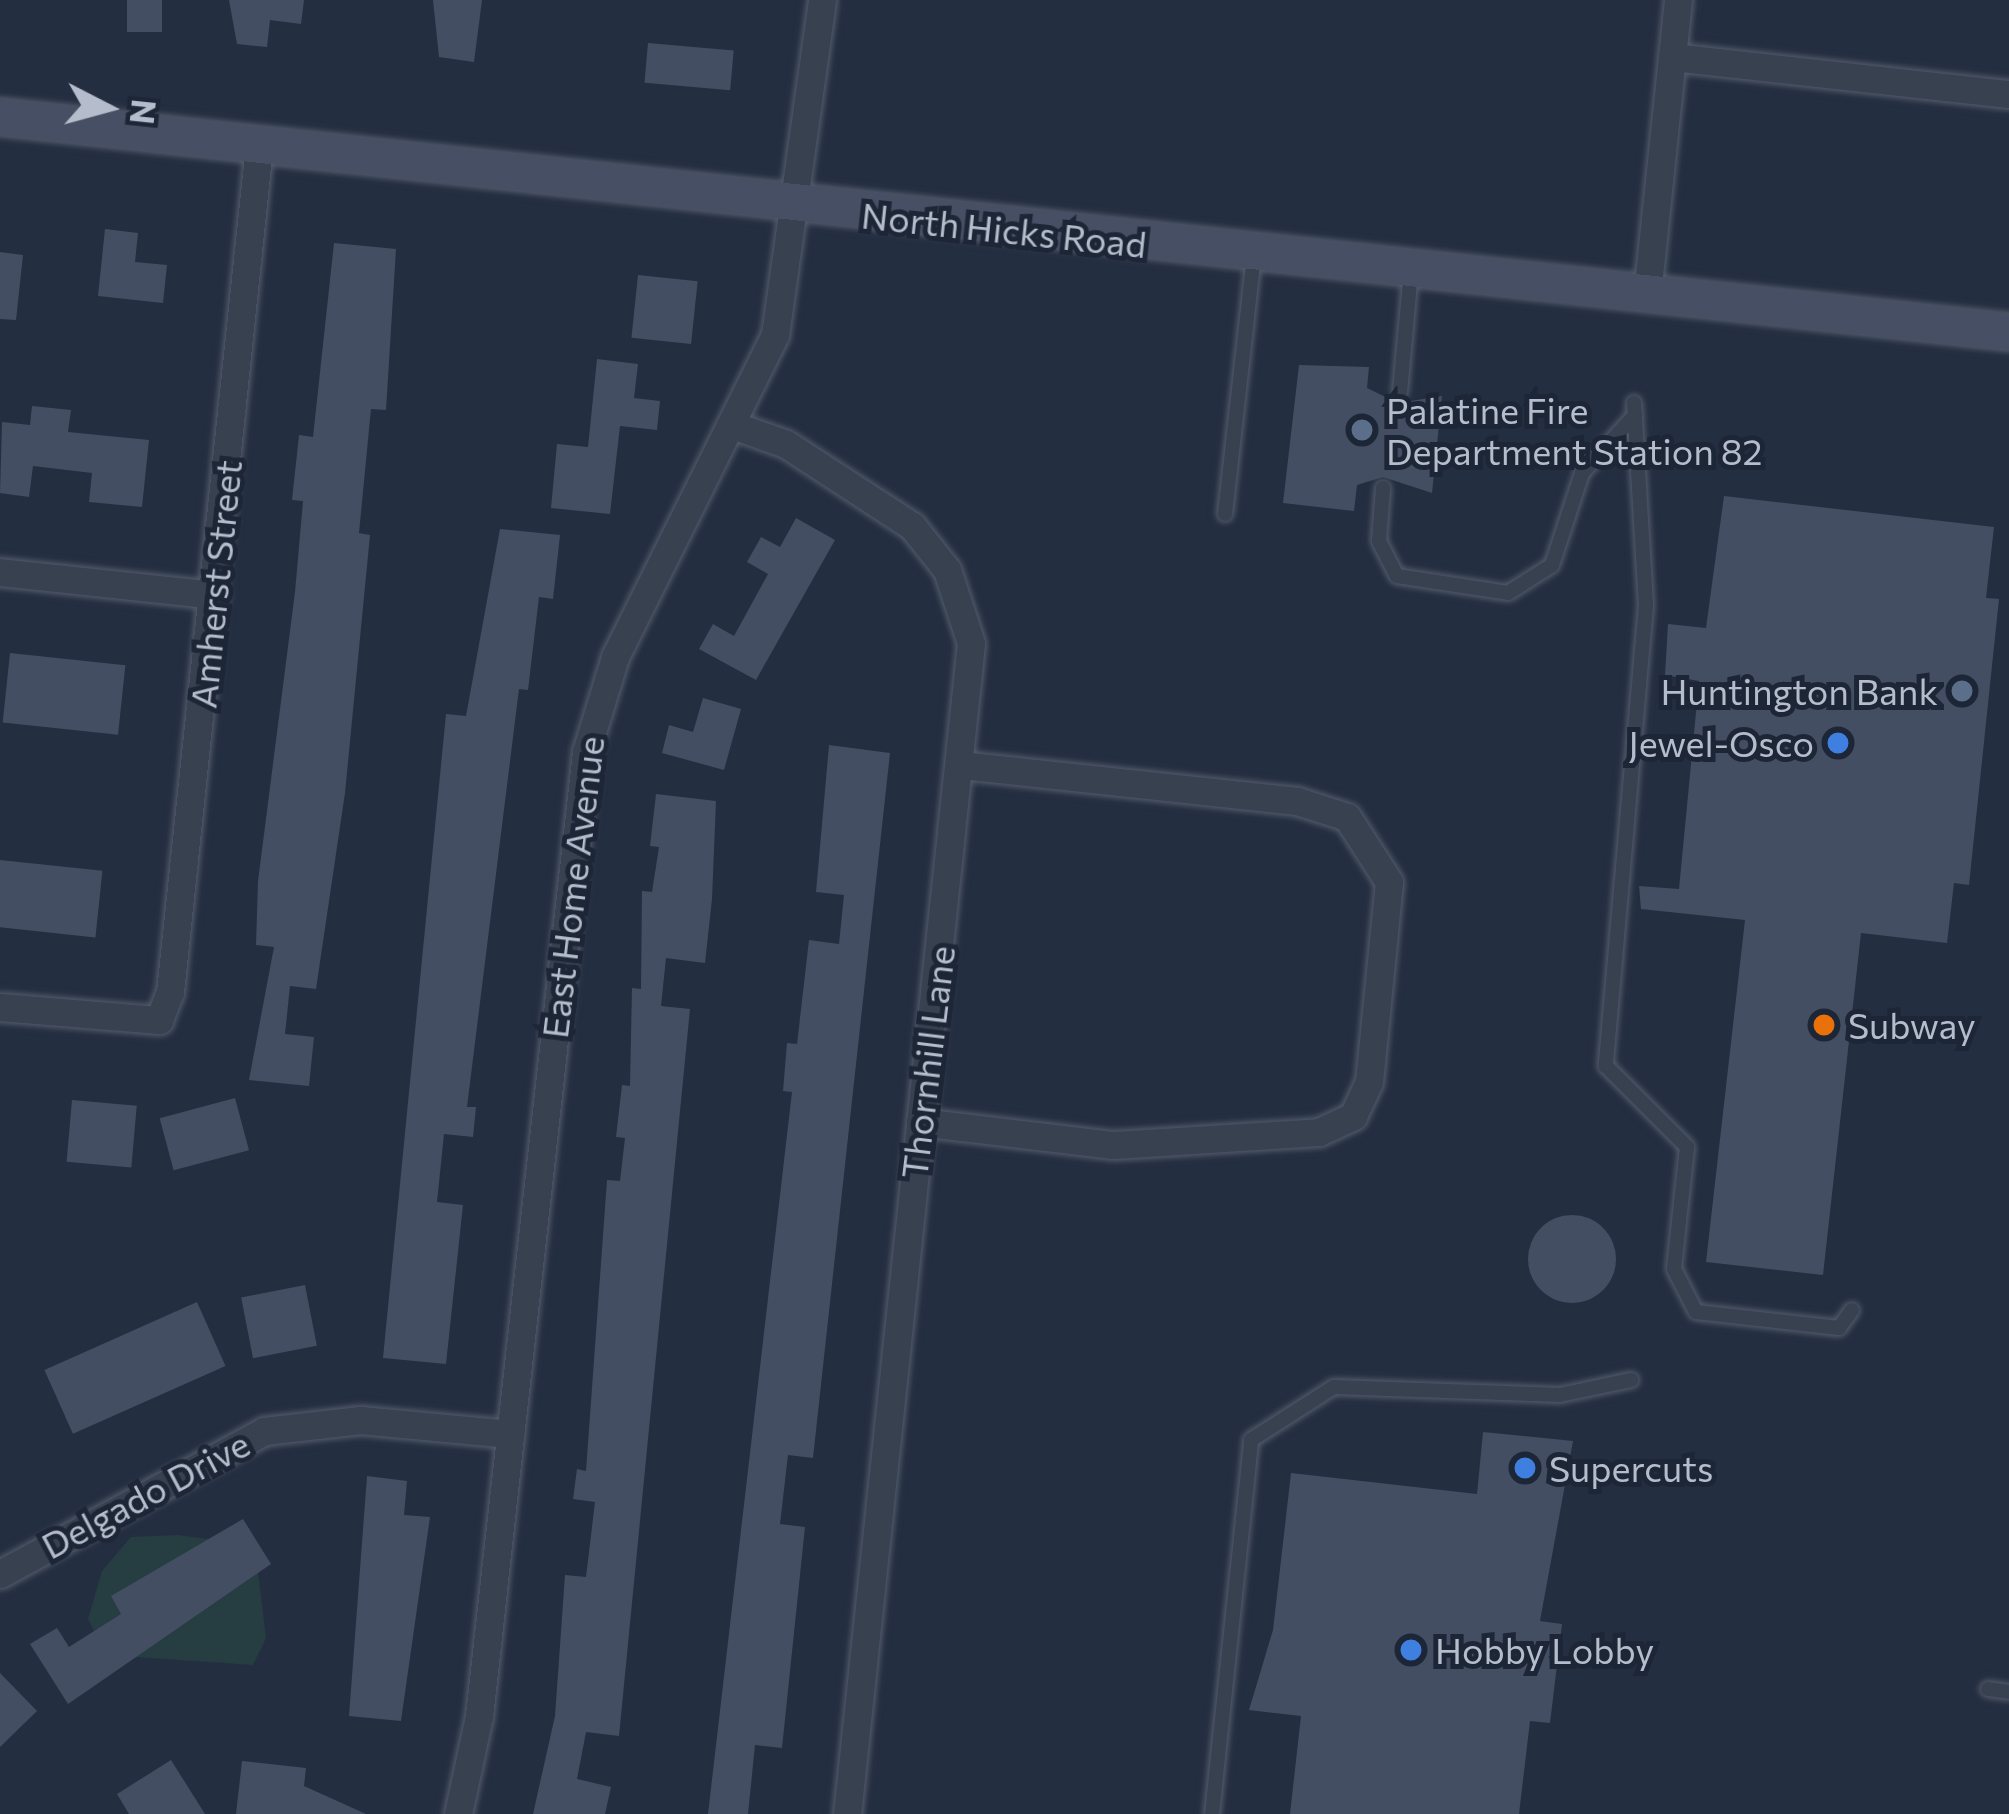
<!DOCTYPE html>
<style>
body{margin:0}
#map{position:relative;width:2009px;height:1814px;overflow:hidden;background:#242e41;font-family:Commissioner,sans-serif}
div>[style]{position:absolute}
.green>*{inset:0;background:#263d42}
.building>*{inset:0;background:#434e63;transform-origin:0 0}
.round{border-radius:50%}
.roads{filter:drop-shadow(0 0 3px #535c6b) drop-shadow(0 0 3px #535c6b)}
.service>*{height:14px;margin:-7px;padding:0 7px;transform-origin:7px;border-radius:7px;background:#384150}
.minor>*{height:27px;margin:-13.5px;padding:0 13.5px;transform-origin:13.5px;border-radius:13.5px;background:#384150}
.secondary>*{height:36px;margin:-18px;padding:0 18px;transform-origin:18px;border-radius:18px;background:#464f64}
.dots>*{width:33px;height:33px;translate:-50% -50%;box-sizing:border-box;border:6px solid #1d2636;border-radius:50%}
span{translate:-50% -50%;white-space:nowrap;text-align:center;line-height:1.15;-webkit-text-stroke:10px #1d2636;paint-order:stroke}
.street-label{font-size:36px;color:#b5bccb}
.poi-label{font-size:36px;color:#b5bccb}
.left{translate:0 -50%;text-align:left}
.right{translate:-100% -50%;text-align:right}
.north{position:absolute;left:48px;top:48px;width:120px;height:120px;-webkit-text-stroke:9px #1d2636;paint-order:stroke;rotate:96deg;font-size:33px;font-weight:700;line-height:48px;text-align:center;color:#b5bccb}
.north::after{content:'';display:block;margin:auto;width:42px;height:54px;background:#b5bccb;clip-path:polygon(50% 0,100% 100%,50% 72%,0 100%)}
</style>
<div id="map">
<div class="green">
<i style="clip-path:polygon(178px 1535px,229px 1542px,258px 1572px,266px 1638px,253px 1665px,106px 1655px,88px 1619px,102px 1571px,131px 1537px)"></i>
</div>
<div class="building">
<i style="left:127px;top:0;width:35px;height:32px"></i>
<i style="clip-path:polygon(229px 0,304px 0,301px 24px,270px 20px,267px 47px,237px 44px)"></i>
<i style="clip-path:polygon(433px 0,482px 0,474px 62px,439px 57px)"></i>
<i style="left:648px;top:43px;width:86px;height:40px;rotate:5deg"></i>
<i style="clip-path:polygon(105px 229px,138px 233px,135px 262px,167px 265px,163px 303px,98px 296px)"></i>
<i style="clip-path:polygon(334px 243px,396px 249px,386px 410px,371px 409px,359px 533px,370px 535px,345px 793px,316px 989px,290px 986px,285px 1034px,314px 1037px,309px 1086px,249px 1080px,274px 947px,256px 945px,258px 881px,295px 592px,303px 501px,292px 500px,299px 435px,313px 437px)"></i>
<i style="clip-path:polygon(0 252px,23px 255px,16px 320px,0 319px)"></i>
<i style="left:638px;top:275px;width:60px;height:63px;rotate:6deg"></i>
<i style="clip-path:polygon(597px 359px,638px 364px,634px 398px,660px 401px,657px 430px,620px 426px,610px 514px,551px 508px,557px 444px,588px 447px)"></i>
<i style="clip-path:polygon(1299px 365px,1369px 367px,1367px 388px,1398px 403px,1442px 396px,1432px 493px,1383px 477px,1357px 485px,1354px 511px,1283px 503px)"></i>
<i style="clip-path:polygon(32px 406px,71px 410px,68px 432px,149px 440px,142px 507px,89px 502px,92px 473px,33px 466px,29px 497px,0 493px,2px 422px,30px 425px)"></i>
<i style="clip-path:polygon(1724px 496px,1994px 527px,1986px 598px,1999px 599px,1969px 885px,1954px 883px,1947px 943px,1861px 933px,1823px 1275px,1706px 1262px,1745px 920px,1641px 909px,1639px 886px,1679px 889px,1699px 681px,1665px 675px,1668px 624px,1706px 628px)"></i>
<i style="clip-path:polygon(796px 518px,835px 540px,756px 680px,699px 649px,713px 624px,734px 636px,768px 574px,747px 562px,761px 537px,780px 547px)"></i>
<i style="clip-path:polygon(500px 529px,560px 535px,553px 599px,539px 597px,528px 690px,519px 689px,467px 1107px,476px 1107px,473px 1137px,444px 1134px,437px 1202px,463px 1205px,446px 1364px,383px 1358px,446px 714px,466px 716px)"></i>
<i style="left:10px;top:653px;width:116px;height:70px;rotate:6deg"></i>
<i style="clip-path:polygon(703px 698px,741px 709px,724px 770px,662px 753px,669px 725px,693px 732px)"></i>
<i style="clip-path:polygon(829px 745px,890px 753px,813px 1458px,788px 1455px,780px 1524px,805px 1527px,782px 1748px,755px 1745px,748px 1814px,708px 1814px,792px 1092px,783px 1091px,787px 1043px,797px 1044px,809px 940px,839px 944px,844px 895px,816px 892px)"></i>
<i style="clip-path:polygon(656px 794px,716px 801px,712px 899px,705px 963px,666px 958px,661px 1006px,690px 1009px,619px 1736px,586px 1732px,577px 1779px,611px 1787px,605px 1814px,533px 1814px,555px 1716px,565px 1575px,586px 1577px,595px 1502px,573px 1499px,577px 1469px,586px 1471px,607px 1180px,620px 1181px,625px 1138px,616px 1137px,622px 1085px,630px 1086px,632px 988px,641px 989px,642px 891px,652px 892px,659px 847px,650px 846px)"></i>
<i style="left:0;top:860px;width:103px;height:67px;rotate:6deg"></i>
<i style="left:235px;top:1098px;width:54px;height:78px;rotate:75deg"></i>
<i style="left:72px;top:1100px;width:65px;height:62px;rotate:5deg"></i>
<i class="round" style="left:1528px;top:1215px;width:88px;height:88px"></i>
<i style="left:305px;top:1285px;width:62px;height:65px;rotate:79deg"></i>
<i style="left:197px;top:1302px;width:70px;height:167px;rotate:66deg"></i>
<i style="clip-path:polygon(1483px 1432px,1573px 1441px,1540px 1621px,1562px 1624px,1550px 1723px,1530px 1721px,1519px 1814px,1290px 1814px,1301px 1716px,1249px 1710px,1273px 1630px,1291px 1473px,1477px 1494px)"></i>
<i style="clip-path:polygon(367px 1476px,407px 1481px,404px 1515px,430px 1517px,401px 1721px,349px 1716px)"></i>
<i style="clip-path:polygon(243px 1519px,271px 1564px,68px 1704px,30px 1644px,57px 1628px,69px 1647px,121px 1614px,111px 1596px)"></i>
<i style="clip-path:polygon(0 1673px,37px 1711px,0 1747px)"></i>
<i style="clip-path:polygon(171px 1760px,205px 1814px,129px 1814px,117px 1794px)"></i>
<i style="clip-path:polygon(242px 1761px,306px 1768px,304px 1786px,366px 1814px,236px 1814px)"></i>
</div>
<div class="roads">
<div class="service">
<i style="left:1400px;top:392px;width:121px;rotate:-84.8deg"></i>
<i style="left:1634px;top:403px;width:202px;rotate:86.6deg"></i>
<i style="left:1646px;top:605px;width:463px;rotate:95deg"></i>
<i style="left:1606px;top:1066px;width:115px;rotate:45deg"></i>
<i style="left:1687px;top:1147px;width:123px;rotate:96.1deg"></i>
<i style="left:1674px;top:1269px;width:48px;rotate:62.9deg"></i>
<i style="left:1696px;top:1312px;width:144px;rotate:6.4deg"></i>
<i style="left:1839px;top:1328px;width:22px;rotate:-54deg"></i>
<i style="left:1383px;top:488px;width:53px;rotate:94.3deg"></i>
<i style="left:1379px;top:541px;width:39px;rotate:63deg"></i>
<i style="left:1397px;top:576px;width:112px;rotate:8.7deg"></i>
<i style="left:1508px;top:593px;width:52px;rotate:-32.5deg"></i>
<i style="left:1552px;top:565px;width:97px;rotate:-71.9deg"></i>
<i style="left:1582px;top:473px;width:79px;rotate:-47.6deg"></i>
<i style="left:1225px;top:514px;width:260px;rotate:-83.6deg"></i>
<i style="left:1988px;top:1689px;width:21px;rotate:8deg"></i>
<i style="left:1212px;top:1814px;width:376px;rotate:-84deg"></i>
<i style="left:1251px;top:1440px;width:98px;rotate:-32.6deg"></i>
<i style="left:1334px;top:1387px;width:226px;rotate:2deg"></i>
<i style="left:1560px;top:1395px;width:73px;rotate:-11.9deg"></i>
</div>
<div class="minor">
<i style="left:1672px;top:57px;width:339px;rotate:6.3deg"></i>
<i style="left:1647px;top:295px;width:297px;rotate:-84deg"></i>
<i style="left:738px;top:427px;width:51px;rotate:19.5deg"></i>
<i style="left:786px;top:444px;width:150px;rotate:33.1deg"></i>
<i style="left:912px;top:526px;width:56px;rotate:51.5deg"></i>
<i style="left:947px;top:570px;width:77px;rotate:71.8deg"></i>
<i style="left:971px;top:643px;width:1178px;rotate:96.04deg"></i>
<i style="left:0;top:572px;width:216px;rotate:6.1deg"></i>
<i style="left:0;top:1007px;width:160px;rotate:4.7deg"></i>
<i style="left:159px;top:1020px;width:30px;rotate:-69deg"></i>
<i style="left:170px;top:992px;width:851px;rotate:-83.99deg"></i>
<i style="left:920px;top:1122px;width:195px;rotate:6.8deg"></i>
<i style="left:1114px;top:1145px;width:205px;rotate:-3.6deg"></i>
<i style="left:1319px;top:1132px;width:38px;rotate:-25deg"></i>
<i style="left:1353px;top:1116px;width:38px;rotate:-65deg"></i>
<i style="left:1369px;top:1082px;width:201px;rotate:-84.3deg"></i>
<i style="left:1389px;top:882px;width:77px;rotate:-122.9deg"></i>
<i style="left:1347px;top:817px;width:52px;rotate:-162.3deg"></i>
<i style="left:1297px;top:801px;width:337px;rotate:-173.9deg"></i>
<i style="left:0;top:1574px;width:300px;rotate:-28.4deg"></i>
<i style="left:264px;top:1431px;width:97px;rotate:-6.5deg"></i>
<i style="left:360px;top:1420px;width:151px;rotate:5.3deg"></i>
<i style="left:458px;top:1814px;width:100px;rotate:-77.9deg"></i>
<i style="left:479px;top:1716px;width:970px;rotate:-83.67deg"></i>
<i style="left:586px;top:752px;width:99px;rotate:-73deg"></i>
<i style="left:615px;top:657px;width:360px;rotate:-63.6deg"></i>
<i style="left:775px;top:335px;width:338px;rotate:-82deg"></i>
</div>
<div class="secondary">
<i style="left:0;top:117px;width:2020px;rotate:6.11deg"></i>
</div>
</div>
<div class="dots">
<i style="left:1362px;top:430px;background:#5c6f8a"></i>
<i style="left:1962px;top:691px;background:#5c6f8a"></i>
<i style="left:1838px;top:743px;background:#3f7fe0"></i>
<i style="left:1824px;top:1025px;background:#e8710a"></i>
<i style="left:1525px;top:1468px;background:#3f7fe0"></i>
<i style="left:1411px;top:1650px;background:#3f7fe0"></i>
</div>
<div class="street-label">
<span style="left:1004px;top:229px;rotate:6deg">North Hicks Road</span>
<span style="left:215px;top:584px;rotate:-84deg">Amherst Street</span>
<span style="left:572px;top:887px;rotate:-83deg">East Home Avenue</span>
<span style="left:927px;top:1062px;rotate:-83deg">Thornhill Lane</span>
<span style="left:145px;top:1494px;rotate:-28deg">Delgado Drive</span>
</div>
<div class="poi-label">
<span class="left" style="left:1386px;top:430px">Palatine Fire<br>Department Station 82</span>
<span class="right" style="left:1938px;top:691px">Huntington Bank</span>
<span class="right" style="left:1814px;top:743px">Jewel-Osco</span>
<span class="left" style="left:1848px;top:1025px">Subway</span>
<span class="left" style="left:1549px;top:1468px">Supercuts</span>
<span class="left" style="left:1435px;top:1650px">Hobby Lobby</span>
</div>
<div class="north">N</div>
</div>
